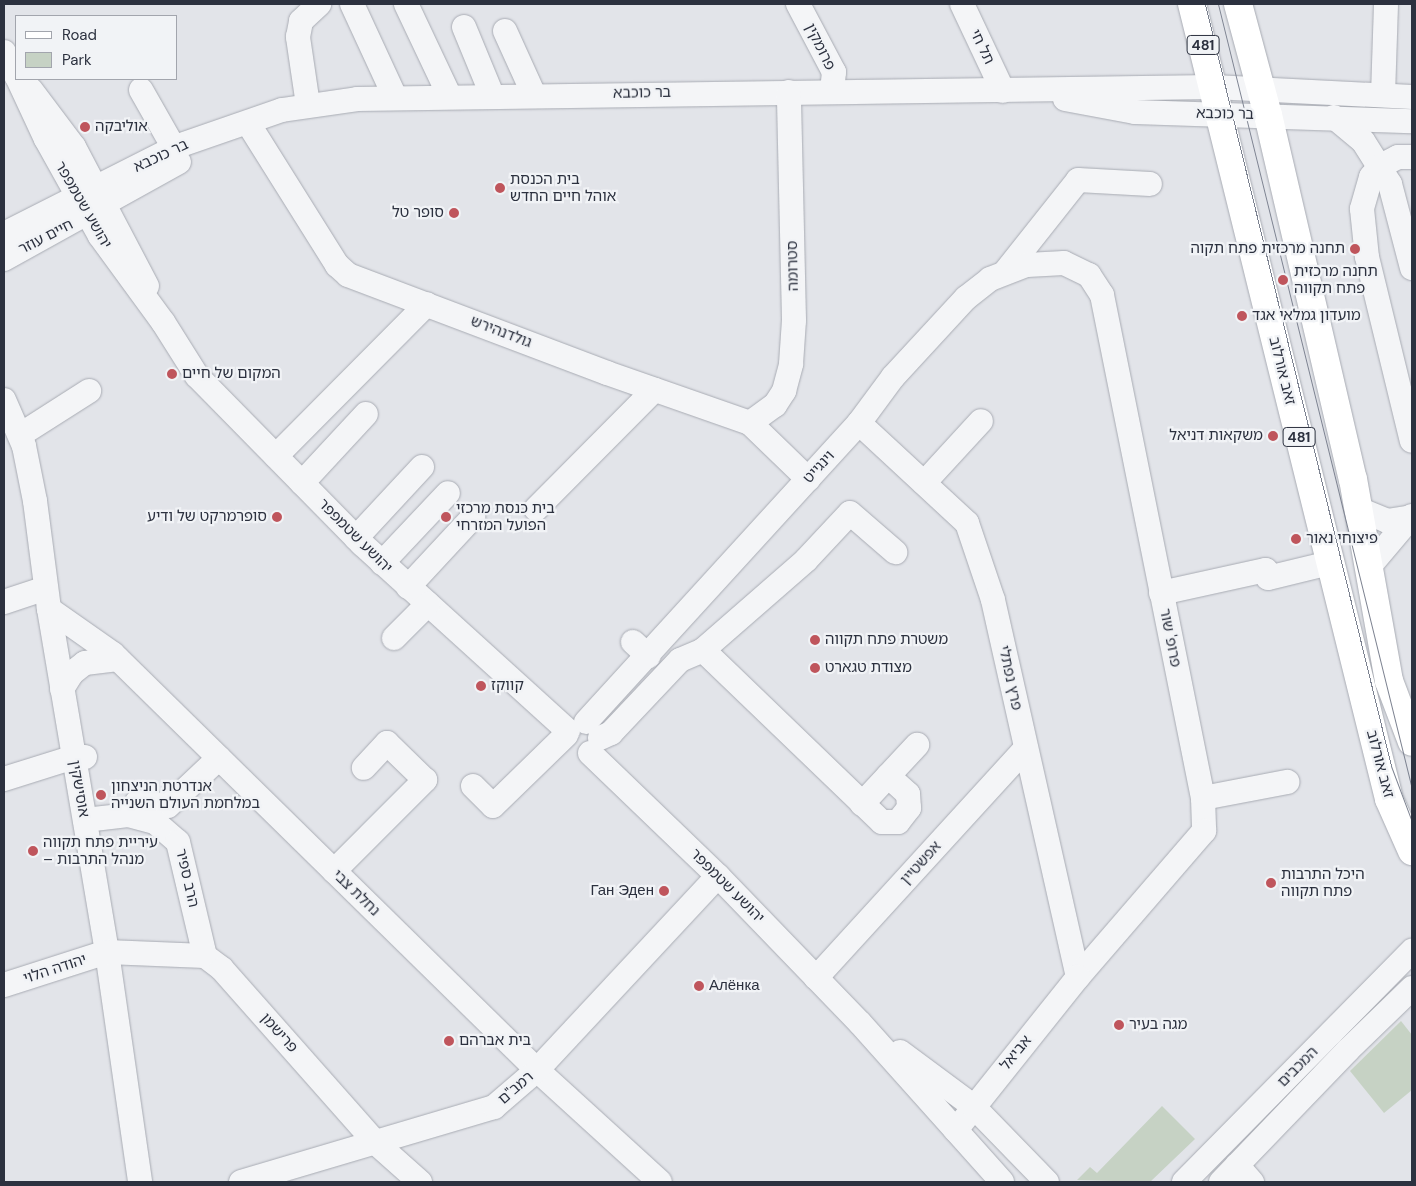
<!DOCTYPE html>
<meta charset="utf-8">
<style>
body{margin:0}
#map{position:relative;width:1416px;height:1186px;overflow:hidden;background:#e2e4e9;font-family:"DM Sans","Noto Sans Hebrew",sans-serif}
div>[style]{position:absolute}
.green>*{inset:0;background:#c6d2c4}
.roads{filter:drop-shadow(0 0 1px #a8abb3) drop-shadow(0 0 1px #a8abb3)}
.minor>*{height:24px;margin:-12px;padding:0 12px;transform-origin:12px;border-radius:12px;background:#f4f5f7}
.major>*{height:28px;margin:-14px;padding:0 14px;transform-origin:14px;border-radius:14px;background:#fff}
.tram>*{height:1px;margin:-0.5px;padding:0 0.5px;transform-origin:0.5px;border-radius:0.5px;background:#7d8391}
.dots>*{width:14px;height:14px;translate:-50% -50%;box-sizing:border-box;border:2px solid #f1f3f6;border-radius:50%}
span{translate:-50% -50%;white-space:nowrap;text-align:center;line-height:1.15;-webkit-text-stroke:4.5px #f1f3f6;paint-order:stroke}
.shield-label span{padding:1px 4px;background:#f1f3f6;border:1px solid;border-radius:4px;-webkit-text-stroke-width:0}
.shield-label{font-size:14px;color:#2c313f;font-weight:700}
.street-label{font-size:15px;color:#2c313f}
.poi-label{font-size:15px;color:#2c313f}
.left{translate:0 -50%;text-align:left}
.right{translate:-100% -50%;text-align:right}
.frame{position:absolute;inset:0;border:5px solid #2c313f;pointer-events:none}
.legend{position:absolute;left:15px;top:15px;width:162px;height:65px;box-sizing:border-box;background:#f1f3f6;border:1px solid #a2a5ad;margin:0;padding:6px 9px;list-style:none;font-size:15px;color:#2c313f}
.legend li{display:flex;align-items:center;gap:10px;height:25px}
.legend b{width:25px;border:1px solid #a2a5ad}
</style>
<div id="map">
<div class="green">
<i style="clip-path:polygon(1401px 1021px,1412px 1035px,1412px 1090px,1384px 1113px,1350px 1071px)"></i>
<i style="clip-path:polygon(1162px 1106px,1195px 1139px,1150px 1182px,1077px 1180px,1090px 1167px,1097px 1173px)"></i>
</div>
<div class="roads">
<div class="minor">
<i style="left:352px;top:4px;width:102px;rotate:65.2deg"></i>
<i style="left:406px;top:4px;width:101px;rotate:64.7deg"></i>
<i style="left:798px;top:4px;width:77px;rotate:62.1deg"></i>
<i style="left:834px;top:72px;width:19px;rotate:96deg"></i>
<i style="left:962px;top:4px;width:96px;rotate:64.8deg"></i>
<i style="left:464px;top:27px;width:74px;rotate:67.6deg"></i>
<i style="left:505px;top:31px;width:70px;rotate:65.6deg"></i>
<i style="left:4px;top:52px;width:27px;rotate:63deg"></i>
<i style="left:18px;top:79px;width:66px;rotate:65deg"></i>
<i style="left:46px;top:139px;width:111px;rotate:60.9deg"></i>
<i style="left:100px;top:236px;width:107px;rotate:53.8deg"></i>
<i style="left:163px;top:322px;width:64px;rotate:57.8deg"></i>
<i style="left:197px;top:376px;width:235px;rotate:45.5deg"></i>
<i style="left:362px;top:544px;width:278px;rotate:42.2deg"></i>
<i style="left:31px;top:90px;width:71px;rotate:53deg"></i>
<i style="left:74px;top:147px;width:157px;rotate:62.3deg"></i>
<i style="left:141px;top:90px;width:67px;rotate:60.4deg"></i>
<i style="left:1383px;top:95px;width:91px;rotate:-88.1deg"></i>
<i style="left:1065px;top:99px;width:71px;rotate:10.5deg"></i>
<i style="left:1135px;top:112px;width:277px;rotate:1.9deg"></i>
<i style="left:308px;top:105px;width:69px;rotate:-98.4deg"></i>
<i style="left:298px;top:37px;width:16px;rotate:-79deg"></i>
<i style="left:301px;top:21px;width:25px;rotate:-43deg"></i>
<i style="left:1334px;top:117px;width:38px;rotate:40deg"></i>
<i style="left:1363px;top:141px;width:51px;rotate:57.9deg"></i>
<i style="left:1390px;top:184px;width:87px;rotate:75.3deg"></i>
<i style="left:248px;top:123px;width:168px;rotate:57.9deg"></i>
<i style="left:337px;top:265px;width:15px;rotate:42deg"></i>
<i style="left:348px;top:275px;width:277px;rotate:20.7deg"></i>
<i style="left:607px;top:373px;width:151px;rotate:19.3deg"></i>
<i style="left:750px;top:423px;width:81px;rotate:44deg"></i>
<i style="left:1412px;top:157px;width:14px;rotate:180deg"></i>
<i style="left:1398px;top:157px;width:20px;rotate:153deg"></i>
<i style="left:1380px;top:166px;width:14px;rotate:129deg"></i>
<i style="left:1371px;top:177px;width:33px;rotate:106deg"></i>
<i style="left:1362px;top:209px;width:48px;rotate:84.1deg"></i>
<i style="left:1367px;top:257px;width:189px;rotate:76.3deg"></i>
<i style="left:4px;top:234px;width:195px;rotate:-26.8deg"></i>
<i style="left:178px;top:146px;width:110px;rotate:-19.1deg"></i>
<i style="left:282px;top:110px;width:76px;rotate:-8.3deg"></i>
<i style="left:357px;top:99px;width:857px;rotate:-0.8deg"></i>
<i style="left:1214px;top:87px;width:198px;rotate:2.9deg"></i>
<i style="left:4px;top:259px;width:200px;rotate:-29deg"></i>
<i style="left:1006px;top:271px;width:116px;rotate:-51.6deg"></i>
<i style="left:1078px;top:180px;width:72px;rotate:3.2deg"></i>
<i style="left:4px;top:400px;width:50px;rotate:66.5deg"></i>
<i style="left:24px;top:446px;width:56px;rotate:78.7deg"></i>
<i style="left:35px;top:501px;width:109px;rotate:82.6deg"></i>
<i style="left:49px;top:609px;width:348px;rotate:80.4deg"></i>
<i style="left:107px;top:952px;width:232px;rotate:81.8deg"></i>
<i style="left:750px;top:423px;width:31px;rotate:-36deg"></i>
<i style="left:775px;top:405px;width:17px;rotate:-57deg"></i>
<i style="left:784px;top:391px;width:28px;rotate:-75deg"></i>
<i style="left:791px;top:364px;width:44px;rotate:-86.1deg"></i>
<i style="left:794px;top:320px;width:228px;rotate:-91.3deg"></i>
<i style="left:859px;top:423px;width:147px;rotate:42.8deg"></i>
<i style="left:967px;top:523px;width:81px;rotate:71.3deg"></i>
<i style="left:993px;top:600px;width:386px;rotate:77.3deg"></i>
<i style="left:20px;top:435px;width:82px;rotate:-32.5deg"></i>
<i style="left:276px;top:456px;width:214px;rotate:-45.2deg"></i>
<i style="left:302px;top:483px;width:94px;rotate:-47.2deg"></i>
<i style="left:924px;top:483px;width:84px;rotate:-47.4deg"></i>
<i style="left:536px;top:509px;width:168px;rotate:-45.2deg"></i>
<i style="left:1358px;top:509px;width:31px;rotate:22deg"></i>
<i style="left:1387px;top:521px;width:24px;rotate:-9deg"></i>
<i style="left:356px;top:538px;width:97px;rotate:-47.1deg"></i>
<i style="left:382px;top:563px;width:96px;rotate:-46.7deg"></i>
<i style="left:1368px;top:568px;width:68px;rotate:-49.8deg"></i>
<i style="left:408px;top:587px;width:96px;rotate:-47.1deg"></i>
<i style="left:1161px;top:593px;width:107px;rotate:-12.4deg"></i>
<i style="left:1266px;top:570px;width:8px;rotate:76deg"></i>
<i style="left:1268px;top:578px;width:64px;rotate:-13.6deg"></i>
<i style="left:4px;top:602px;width:44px;rotate:-18.4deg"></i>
<i style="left:49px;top:609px;width:78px;rotate:35.1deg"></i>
<i style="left:113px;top:654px;width:594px;rotate:44.45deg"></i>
<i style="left:537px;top:1070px;width:166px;rotate:42.3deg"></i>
<i style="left:394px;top:638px;width:48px;rotate:-45deg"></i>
<i style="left:633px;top:642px;width:21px;rotate:43deg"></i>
<i style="left:703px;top:650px;width:248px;rotate:43.9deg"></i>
<i style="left:882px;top:822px;width:16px"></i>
<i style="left:898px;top:822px;width:18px;rotate:-52deg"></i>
<i style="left:909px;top:808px;width:14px;rotate:-94deg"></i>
<i style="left:908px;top:794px;width:27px;rotate:-138deg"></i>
<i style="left:62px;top:689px;width:19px;rotate:-58deg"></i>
<i style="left:72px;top:673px;width:16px;rotate:-38deg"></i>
<i style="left:85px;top:663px;width:33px;rotate:-7deg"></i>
<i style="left:586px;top:722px;width:405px;rotate:-47.6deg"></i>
<i style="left:859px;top:423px;width:57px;rotate:-53.5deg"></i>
<i style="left:893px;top:377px;width:108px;rotate:-47.3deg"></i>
<i style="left:966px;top:298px;width:31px;rotate:-38deg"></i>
<i style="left:990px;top:279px;width:40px;rotate:-21deg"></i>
<i style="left:1027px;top:265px;width:37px;rotate:-3deg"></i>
<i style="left:1064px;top:263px;width:28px;rotate:26deg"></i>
<i style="left:1089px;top:275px;width:24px;rotate:57deg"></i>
<i style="left:1102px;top:295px;width:513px;rotate:78.65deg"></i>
<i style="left:1203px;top:798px;width:33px;rotate:88deg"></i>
<i style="left:1204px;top:831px;width:193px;rotate:130.8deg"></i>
<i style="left:1078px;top:977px;width:196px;rotate:128.6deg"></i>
<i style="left:600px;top:738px;width:12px;rotate:-24deg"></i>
<i style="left:611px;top:733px;width:100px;rotate:-46.6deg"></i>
<i style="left:680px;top:660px;width:25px;rotate:-23deg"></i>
<i style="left:703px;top:650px;width:137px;rotate:-41.1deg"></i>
<i style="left:806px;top:560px;width:64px;rotate:-46.9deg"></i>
<i style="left:850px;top:513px;width:60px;rotate:40.9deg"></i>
<i style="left:590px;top:753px;width:178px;rotate:43.9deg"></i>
<i style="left:718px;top:876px;width:204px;rotate:46deg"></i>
<i style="left:860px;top:1023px;width:213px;rotate:48.2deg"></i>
<i style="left:4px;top:779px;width:73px;rotate:-17.4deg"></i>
<i style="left:74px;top:757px;width:11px"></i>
<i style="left:473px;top:786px;width:28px;rotate:45deg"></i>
<i style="left:493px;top:806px;width:102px;rotate:-44.2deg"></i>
<i style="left:1203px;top:798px;width:86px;rotate:-10.8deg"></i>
<i style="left:137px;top:802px;width:31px;rotate:7deg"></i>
<i style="left:168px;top:806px;width:70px;rotate:-43.3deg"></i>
<i style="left:862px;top:804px;width:81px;rotate:-47deg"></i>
<i style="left:85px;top:820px;width:43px;rotate:-6.6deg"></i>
<i style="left:128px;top:815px;width:28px;rotate:15deg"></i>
<i style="left:155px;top:822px;width:30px;rotate:41deg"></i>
<i style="left:178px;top:842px;width:117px;rotate:76.7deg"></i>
<i style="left:334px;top:871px;width:129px;rotate:-45deg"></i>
<i style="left:425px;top:780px;width:53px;rotate:-135.8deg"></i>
<i style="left:387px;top:743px;width:34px;rotate:133deg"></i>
<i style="left:816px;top:978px;width:310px;rotate:-47.6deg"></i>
<i style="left:4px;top:985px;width:108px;rotate:-17.8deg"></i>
<i style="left:107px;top:952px;width:98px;rotate:2.3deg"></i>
<i style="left:205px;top:956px;width:21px;rotate:37deg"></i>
<i style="left:222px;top:969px;width:232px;rotate:48.5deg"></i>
<i style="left:376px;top:1143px;width:59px;rotate:41.6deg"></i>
<i style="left:900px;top:1052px;width:91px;rotate:36.5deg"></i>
<i style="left:973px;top:1106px;width:106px;rotate:45.8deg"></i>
<i style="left:1237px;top:1165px;width:23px;rotate:49deg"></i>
<i style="left:241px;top:1182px;width:264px;rotate:-16.5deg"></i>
<i style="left:494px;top:1107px;width:57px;rotate:-40.7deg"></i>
<i style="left:537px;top:1070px;width:265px;rotate:-47deg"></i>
<i style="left:1184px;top:1182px;width:325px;rotate:-45.4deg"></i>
<i style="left:1221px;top:1182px;width:183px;rotate:-46.1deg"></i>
<i style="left:1348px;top:1050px;width:89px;rotate:-44.1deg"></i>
</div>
<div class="major">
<i style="left:1192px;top:4px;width:819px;rotate:76.08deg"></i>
<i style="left:1389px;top:799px;width:57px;rotate:66.1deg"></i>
<i style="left:1238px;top:4px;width:115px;rotate:74.9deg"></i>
<i style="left:1268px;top:115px;width:374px;rotate:76.9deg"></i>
<i style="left:1353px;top:479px;width:205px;rotate:79.9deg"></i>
<i style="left:1389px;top:681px;width:65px;rotate:69.3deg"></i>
</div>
</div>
<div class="tram">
<i style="left:1205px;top:4px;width:784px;rotate:76.28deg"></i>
<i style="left:1391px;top:766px;width:60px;rotate:69.4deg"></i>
<i style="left:1218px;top:4px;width:809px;rotate:76.12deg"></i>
</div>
<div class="dots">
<i style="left:85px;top:127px;background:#bf555c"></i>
<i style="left:500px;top:188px;background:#bf555c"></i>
<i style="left:454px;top:213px;background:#bf555c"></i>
<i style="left:1355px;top:249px;background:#bf555c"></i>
<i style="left:1283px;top:280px;background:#bf555c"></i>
<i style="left:1242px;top:316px;background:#bf555c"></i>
<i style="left:172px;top:374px;background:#bf555c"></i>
<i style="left:1273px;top:436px;background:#bf555c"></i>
<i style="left:277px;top:517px;background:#bf555c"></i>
<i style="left:446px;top:517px;background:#bf555c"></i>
<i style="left:1296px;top:539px;background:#bf555c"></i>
<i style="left:815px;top:640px;background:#bf555c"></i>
<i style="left:815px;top:668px;background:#bf555c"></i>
<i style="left:481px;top:686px;background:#bf555c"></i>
<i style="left:101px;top:795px;background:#bf555c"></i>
<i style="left:33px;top:851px;background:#bf555c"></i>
<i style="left:1271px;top:883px;background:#bf555c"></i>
<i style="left:664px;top:891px;background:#bf555c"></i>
<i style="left:699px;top:986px;background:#bf555c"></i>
<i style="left:1119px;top:1025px;background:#bf555c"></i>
<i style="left:449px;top:1041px;background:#bf555c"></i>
</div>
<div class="shield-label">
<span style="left:1203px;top:45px">481</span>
<span style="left:1299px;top:437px">481</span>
</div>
<div class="street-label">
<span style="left:820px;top:47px;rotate:64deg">פרומקין</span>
<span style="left:982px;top:47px;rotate:64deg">תל חי</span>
<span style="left:642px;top:93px;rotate:-1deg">בר כוכבא</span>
<span style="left:1225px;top:114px;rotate:1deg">בר כוכבא</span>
<span style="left:161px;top:156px;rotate:-25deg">בר כוכבא</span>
<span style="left:83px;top:205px;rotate:60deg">יהושע שטמפפר</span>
<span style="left:46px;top:237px;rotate:-27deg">חיים עוזר</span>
<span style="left:793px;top:266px;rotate:-91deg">סטרומה</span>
<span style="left:501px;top:332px;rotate:21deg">גולדנהירש</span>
<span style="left:1282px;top:371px;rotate:76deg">זאב אורלוב</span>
<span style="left:819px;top:467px;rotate:-47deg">וינגייט</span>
<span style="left:355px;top:536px;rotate:45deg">יהושע שטמפפר</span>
<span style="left:1170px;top:638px;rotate:79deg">פרופ' שור</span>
<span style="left:1010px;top:678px;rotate:78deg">פרץ נפתלי</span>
<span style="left:1380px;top:764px;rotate:75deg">זאב אורלוב</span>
<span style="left:79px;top:789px;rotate:80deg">אוסישקין</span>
<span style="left:921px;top:863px;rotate:-48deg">אפשטיין</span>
<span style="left:187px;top:878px;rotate:77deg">הרב ספיר</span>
<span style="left:727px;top:886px;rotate:45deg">יהושע שטמפפר</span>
<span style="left:356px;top:893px;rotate:44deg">נחלת צבי</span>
<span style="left:55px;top:969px;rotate:-18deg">יהודה הלוי</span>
<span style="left:279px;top:1033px;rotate:48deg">פרישמן</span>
<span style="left:1016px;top:1053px;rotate:-51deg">אביאל</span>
<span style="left:1298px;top:1067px;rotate:-45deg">המכבים</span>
<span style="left:516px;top:1088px;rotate:-41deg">רמב"ם</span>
</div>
<div class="poi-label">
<span class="left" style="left:95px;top:127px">אוליבקה</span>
<span class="left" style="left:510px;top:188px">בית הכנסת<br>אוהל חיים החדש</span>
<span class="right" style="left:444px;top:213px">סופר טל</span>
<span class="right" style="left:1345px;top:249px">תחנה מרכזית פתח תקוה</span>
<span class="left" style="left:1294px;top:280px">תחנה מרכזית<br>פתח תקווה</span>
<span class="left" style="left:1252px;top:316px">מועדון גמלאי אגד</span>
<span class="left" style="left:182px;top:374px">המקום של חיים</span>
<span class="right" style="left:1263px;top:436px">משקאות דניאל</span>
<span class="left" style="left:456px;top:517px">בית כנסת מרכזי<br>הפועל המזרחי</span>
<span class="right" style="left:267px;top:517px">סופרמרקט של ודיע</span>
<span class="left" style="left:1306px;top:539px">פיצוחי נאור</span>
<span class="left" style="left:825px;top:640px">משטרת פתח תקווה</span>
<span class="left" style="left:825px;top:668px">מצודת טגארט</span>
<span class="left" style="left:491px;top:686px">קווקז</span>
<span class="left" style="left:111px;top:795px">אנדרטת הניצחון<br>במלחמת העולם השנייה</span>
<span class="left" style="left:43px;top:851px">עיריית פתח תקווה<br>– מנהל התרבות</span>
<span class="left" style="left:1281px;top:883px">היכל התרבות<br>פתח תקווה</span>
<span class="right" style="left:654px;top:891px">Ган Эден</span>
<span class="left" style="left:709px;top:986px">Алёнка</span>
<span class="left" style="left:1129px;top:1025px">מגה בעיר</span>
<span class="left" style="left:459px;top:1041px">בית אברהם</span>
</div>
<div class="frame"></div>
<ul class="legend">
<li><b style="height:6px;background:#fff"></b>Road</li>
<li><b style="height:14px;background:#c6d2c4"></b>Park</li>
</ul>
</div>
